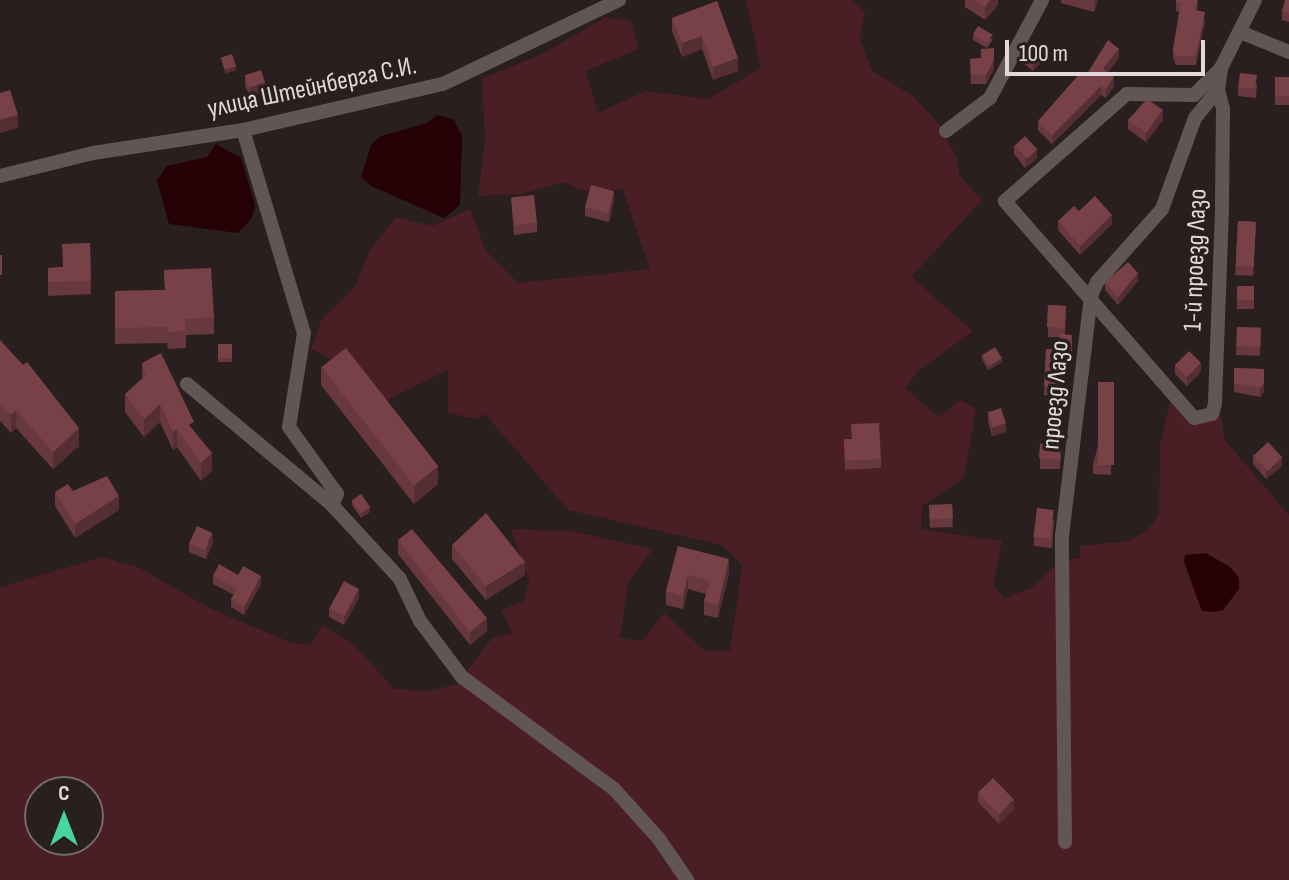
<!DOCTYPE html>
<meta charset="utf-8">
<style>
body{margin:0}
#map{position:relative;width:1289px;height:880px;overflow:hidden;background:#291f1f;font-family:"Sofia Sans Condensed",sans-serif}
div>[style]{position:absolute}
.green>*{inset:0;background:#491e24}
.water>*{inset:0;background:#250004}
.minor>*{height:14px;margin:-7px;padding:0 7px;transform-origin:7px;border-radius:7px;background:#615556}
.wall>*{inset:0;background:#67383d;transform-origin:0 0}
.shaded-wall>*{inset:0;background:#542e32}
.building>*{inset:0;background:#784147;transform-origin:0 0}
span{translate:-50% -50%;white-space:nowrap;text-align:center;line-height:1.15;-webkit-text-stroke:7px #291f1f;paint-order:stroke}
.street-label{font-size:26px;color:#e1d9da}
.north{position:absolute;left:24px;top:776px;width:80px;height:80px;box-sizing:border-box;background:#291f1f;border:2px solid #73696a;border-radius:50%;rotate:0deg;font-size:22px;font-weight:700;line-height:32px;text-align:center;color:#e1d9da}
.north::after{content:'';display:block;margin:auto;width:28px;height:36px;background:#48d49d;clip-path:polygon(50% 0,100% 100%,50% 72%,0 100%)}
.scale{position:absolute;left:1005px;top:40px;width:200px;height:36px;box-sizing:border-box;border:4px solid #e1d9da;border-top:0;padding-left:10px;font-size:24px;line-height:28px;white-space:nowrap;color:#e1d9da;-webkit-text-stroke:6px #291f1f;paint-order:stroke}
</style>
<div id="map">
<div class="green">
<i style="clip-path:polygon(evenodd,746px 0,853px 0,865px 12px,860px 39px,872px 71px,913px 96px,941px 126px,957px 159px,959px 175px,982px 200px,911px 277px,973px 331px,918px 371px,905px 388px,939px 417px,960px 400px,976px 409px,964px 478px,922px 506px,921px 529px,1002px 541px,993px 586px,1004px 598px,1032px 588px,1055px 565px,1066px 567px,1070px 559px,1080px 558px,1080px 546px,1128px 541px,1147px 531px,1159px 514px,1160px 445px,1170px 401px,1194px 421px,1220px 408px,1224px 439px,1289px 515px,1289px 880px,0 880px,0 587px,103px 557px,140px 568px,211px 609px,292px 643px,311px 645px,322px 625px,353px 644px,394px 689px,430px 691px,457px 684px,491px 639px,512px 633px,501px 610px,524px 601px,529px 580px,511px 529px,571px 531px,653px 549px,628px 583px,620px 638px,642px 641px,664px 613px,705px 651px,730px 651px,742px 565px,721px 545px,568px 510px,485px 414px,477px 419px,448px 413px,448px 370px,378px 404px,335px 361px,311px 349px,321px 320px,355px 287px,370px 250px,396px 217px,432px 226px,470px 209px,486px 251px,518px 283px,650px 269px,623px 190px,579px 190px,565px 182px,521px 194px,478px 196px,485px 142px,482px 79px,542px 54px,606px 17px,631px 21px,638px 49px,586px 71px,598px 113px,645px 91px,708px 99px,761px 68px,746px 0,1185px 555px,1216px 560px,1224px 567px,1197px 600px,1185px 555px,746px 0,40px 792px,88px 792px,88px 840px,40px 840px,40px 792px)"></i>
</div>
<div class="water">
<i style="clip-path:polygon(437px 115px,453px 119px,462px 136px,460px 205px,444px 218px,371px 186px,361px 177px,371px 145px,381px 136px,427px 123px)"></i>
<i style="clip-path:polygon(216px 144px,241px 158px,255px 205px,252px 218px,238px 233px,169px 224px,157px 180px,167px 166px,207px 157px)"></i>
<i style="clip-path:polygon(1206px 553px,1230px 567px,1239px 578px,1239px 589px,1223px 610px,1214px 612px,1202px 611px,1184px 562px,1185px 555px)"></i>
</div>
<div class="minor">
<i style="left:1240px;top:32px;width:53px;rotate:22.2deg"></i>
<i style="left:1218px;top:90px;width:20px;rotate:75deg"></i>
<i style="left:1223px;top:109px;width:101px;rotate:90.6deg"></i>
<i style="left:1222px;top:210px;width:194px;rotate:92.1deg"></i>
<i style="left:1215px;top:404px;width:10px;rotate:107deg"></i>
<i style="left:1212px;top:414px;width:18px;rotate:167deg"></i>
<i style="left:1194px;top:418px;width:288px;rotate:-131.1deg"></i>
<i style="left:1005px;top:201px;width:162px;rotate:-41.3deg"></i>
<i style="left:1127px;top:94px;width:67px;rotate:0.9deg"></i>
<i style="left:1194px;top:95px;width:38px;rotate:-45deg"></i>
<i style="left:243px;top:130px;width:212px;rotate:73.3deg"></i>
<i style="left:304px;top:333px;width:95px;rotate:99.1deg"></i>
<i style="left:289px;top:427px;width:82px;rotate:54.4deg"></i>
<i style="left:337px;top:494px;width:12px;rotate:114deg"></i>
<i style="left:946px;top:131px;width:55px;rotate:-36.9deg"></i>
<i style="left:990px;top:98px;width:111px;rotate:-62deg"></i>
<i style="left:0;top:176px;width:96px;rotate:-13.9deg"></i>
<i style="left:93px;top:153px;width:152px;rotate:-8.7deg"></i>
<i style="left:243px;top:130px;width:205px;rotate:-13deg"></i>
<i style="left:443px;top:84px;width:195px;rotate:-25.5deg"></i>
<i style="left:187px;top:384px;width:189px;rotate:39.8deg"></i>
<i style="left:332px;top:505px;width:100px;rotate:47.4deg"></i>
<i style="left:400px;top:579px;width:47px;rotate:64.5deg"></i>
<i style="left:420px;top:621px;width:70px;rotate:53.1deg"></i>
<i style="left:462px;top:677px;width:189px;rotate:36.4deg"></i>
<i style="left:614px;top:789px;width:67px;rotate:48deg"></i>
<i style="left:659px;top:839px;width:50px;rotate:55.7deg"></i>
<i style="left:1065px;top:842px;width:306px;rotate:-90.6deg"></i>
<i style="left:1062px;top:536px;width:242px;rotate:-83.1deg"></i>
<i style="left:1091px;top:296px;width:15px;rotate:-67deg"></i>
<i style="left:1097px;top:282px;width:98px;rotate:-48.3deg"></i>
<i style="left:1162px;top:209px;width:97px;rotate:-70.1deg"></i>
<i style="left:1195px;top:118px;width:36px;rotate:-51deg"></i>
<i style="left:1218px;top:90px;width:22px;rotate:-82deg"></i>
<i style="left:1221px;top:68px;width:76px;rotate:-63.4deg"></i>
</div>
<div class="wall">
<i style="clip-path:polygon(965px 0,998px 0,998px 5px,985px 20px,965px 7px)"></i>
<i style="clip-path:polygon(1061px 0,1098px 0,1094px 12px,1061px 3px)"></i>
<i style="clip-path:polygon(1176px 0,1198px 0,1197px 11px,1205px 21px,1196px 65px,1176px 65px,1173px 58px,1173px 50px,1179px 12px,1176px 11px)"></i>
<i style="clip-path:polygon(1289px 0,1289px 22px,1282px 20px,1282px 11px)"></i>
<i style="clip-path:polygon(717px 1px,738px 71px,713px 80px,702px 49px,682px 57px,672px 31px,672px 18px)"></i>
<i style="clip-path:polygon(973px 35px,993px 39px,987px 48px,994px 69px,986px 84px,971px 84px,970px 59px,981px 58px,987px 48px,973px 40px)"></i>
<i style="clip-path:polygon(1023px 54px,1043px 60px,1033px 71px,1023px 63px)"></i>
<i style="clip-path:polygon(1119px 58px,1107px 73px,1114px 87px,1106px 98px,1101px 95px,1052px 144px,1038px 130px,1038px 121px)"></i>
<i style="clip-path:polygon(245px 76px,265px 91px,250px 97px,245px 85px)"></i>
<i style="left:1275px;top:77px;width:14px;height:28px"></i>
<i style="clip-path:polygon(1257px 84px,1256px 98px,1238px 96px,1238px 87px)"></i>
<i style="clip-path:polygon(1128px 120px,1163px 120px,1146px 142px,1128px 129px)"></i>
<i style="clip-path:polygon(1014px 145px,1037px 158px,1025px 168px,1014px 154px)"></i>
<i style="clip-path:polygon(511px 198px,537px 223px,537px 232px,514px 235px)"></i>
<i style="clip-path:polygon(614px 200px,609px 222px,585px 216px,585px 207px)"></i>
<i style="clip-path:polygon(1079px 211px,1112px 224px,1080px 255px,1058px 230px,1058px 221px)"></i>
<i style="left:1238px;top:221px;width:18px;height:54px;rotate:3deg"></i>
<i style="clip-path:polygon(90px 243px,91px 294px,48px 296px,48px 268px,62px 267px)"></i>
<i style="clip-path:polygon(164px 270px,214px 317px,214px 334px,186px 335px,186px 348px,168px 349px,167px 343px,115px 344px,115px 291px,165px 290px)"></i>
<i style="clip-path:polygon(1138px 281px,1118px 305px,1105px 290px,1105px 282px)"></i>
<i style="left:1237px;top:286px;width:17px;height:23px"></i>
<i style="clip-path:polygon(1048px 305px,1066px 306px,1065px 335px,1072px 335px,1072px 352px,1063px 352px,1061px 396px,1044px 395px,1046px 349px,1060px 350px,1060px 337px,1048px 337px)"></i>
<i style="left:1237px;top:327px;width:24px;height:28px;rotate:2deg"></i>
<i style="clip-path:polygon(0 340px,79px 446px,53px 469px,16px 428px,11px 433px,0 421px)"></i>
<i style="left:232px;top:344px;width:18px;height:14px;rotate:90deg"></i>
<i style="clip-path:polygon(982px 354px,1002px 362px,988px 370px,982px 359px)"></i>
<i style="clip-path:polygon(142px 363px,194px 432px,212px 471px,201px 481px,177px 447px,173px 450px,160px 422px,144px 437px,125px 412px,125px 394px,142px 379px)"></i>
<i style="clip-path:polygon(1175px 365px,1201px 372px,1187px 386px,1175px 374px)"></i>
<i style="clip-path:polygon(321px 367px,438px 484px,414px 504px,321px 385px)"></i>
<i style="clip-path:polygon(1234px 368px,1264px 369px,1264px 392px,1260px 397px,1234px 392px)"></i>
<i style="clip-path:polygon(1114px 382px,1111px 475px,1093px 474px,1093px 465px)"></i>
<i style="clip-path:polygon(988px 412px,1006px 432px,992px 436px,988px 421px)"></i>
<i style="clip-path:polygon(844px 439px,852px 439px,881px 459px,881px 468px,845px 470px)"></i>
<i style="clip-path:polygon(1040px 446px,1061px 454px,1060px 469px,1040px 469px)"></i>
<i style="clip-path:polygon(1253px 455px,1282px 466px,1266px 479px,1253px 464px)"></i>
<i style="clip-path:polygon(73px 491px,119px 510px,75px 538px,55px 506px,55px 492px)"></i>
<i style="clip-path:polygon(352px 500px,370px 512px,361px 518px,352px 505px)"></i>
<i style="left:952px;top:504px;width:23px;height:23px;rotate:88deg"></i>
<i style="clip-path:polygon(1054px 519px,1052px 548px,1034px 546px,1034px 537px)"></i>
<i style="clip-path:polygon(398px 540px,487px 631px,470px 645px,398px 554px)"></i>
<i style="clip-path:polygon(213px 542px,206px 559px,189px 552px,189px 543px)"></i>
<i style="clip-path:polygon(452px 545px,525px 575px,486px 600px,452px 559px)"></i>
<i style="clip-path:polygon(678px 546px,729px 573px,718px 618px,704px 615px,704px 601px,706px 594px,688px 589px,683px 609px,666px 605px,666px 591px)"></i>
<i style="clip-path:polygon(238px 575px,261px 584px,244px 615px,231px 607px,231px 599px,234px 595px,213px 584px,213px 576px)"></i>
<i style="clip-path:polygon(359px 598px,344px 625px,329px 617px,329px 608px)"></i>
<i style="clip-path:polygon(978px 793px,1014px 809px,999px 824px,978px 802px)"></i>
</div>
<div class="shaded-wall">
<i style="clip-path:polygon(990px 0,998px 0,998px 5px,985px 20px,985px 7px)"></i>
<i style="clip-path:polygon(1095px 0,1098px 0,1094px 12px,1094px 3px)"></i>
<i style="clip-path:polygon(1205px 12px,1201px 41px,1196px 65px,1196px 56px)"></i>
<i style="clip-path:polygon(702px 36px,702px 49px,682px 57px,682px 43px)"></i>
<i style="clip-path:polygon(1119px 49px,1119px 58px,1103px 79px,1103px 69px)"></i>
<i style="clip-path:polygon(1043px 51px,1043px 60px,1033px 71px,1033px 62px)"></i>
<i style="clip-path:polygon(738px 58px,738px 71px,713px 80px,713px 67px)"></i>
<i style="clip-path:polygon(994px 60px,994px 69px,986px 84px,986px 75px)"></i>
<i style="clip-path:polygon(236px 66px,236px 70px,225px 74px,225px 70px)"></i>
<i style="clip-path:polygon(1114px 77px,1114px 87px,1106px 98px,1106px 89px)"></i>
<i style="clip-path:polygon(265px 82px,265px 91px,250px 97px,250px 88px)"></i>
<i style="clip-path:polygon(1101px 86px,1101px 95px,1052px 144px,1052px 135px)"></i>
<i style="clip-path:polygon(1163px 110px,1163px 120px,1146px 142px,1146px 133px)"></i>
<i style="clip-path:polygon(18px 115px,18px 128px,0 133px,0 120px)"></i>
<i style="clip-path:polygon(1037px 149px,1037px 158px,1025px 168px,1025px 158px)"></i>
<i style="clip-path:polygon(614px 191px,614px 200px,609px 222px,609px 213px)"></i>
<i style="clip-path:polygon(1112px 215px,1112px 224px,1080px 255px,1080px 246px)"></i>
<i style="clip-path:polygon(1138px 273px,1138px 281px,1118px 305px,1118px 297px)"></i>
<i style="clip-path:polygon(1002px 358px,1002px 362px,988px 370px,988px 365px)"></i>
<i style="clip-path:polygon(1201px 363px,1201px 372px,1187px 386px,1187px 377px)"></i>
<i style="clip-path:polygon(1264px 383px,1264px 392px,1260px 397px,1260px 388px)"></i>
<i style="clip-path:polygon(160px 404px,160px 422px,144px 437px,144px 419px)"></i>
<i style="clip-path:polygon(16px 410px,16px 428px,11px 433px,11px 415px)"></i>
<i style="clip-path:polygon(1006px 423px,1006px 432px,992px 436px,992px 427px)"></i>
<i style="clip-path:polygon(79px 428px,79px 446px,53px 469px,53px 452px)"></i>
<i style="clip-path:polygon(177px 429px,177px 447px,173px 450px,173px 432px)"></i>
<i style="clip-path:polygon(212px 453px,212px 471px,201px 481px,201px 463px)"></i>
<i style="clip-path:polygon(1282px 457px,1282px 466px,1266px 479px,1266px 470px)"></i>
<i style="clip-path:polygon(438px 466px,438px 484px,414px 504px,414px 486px)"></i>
<i style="clip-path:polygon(119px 496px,119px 510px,75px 538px,75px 524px)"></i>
<i style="clip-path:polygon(370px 507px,370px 512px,361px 518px,361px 513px)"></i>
<i style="clip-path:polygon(213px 533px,213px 542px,206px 559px,206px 550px)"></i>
<i style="clip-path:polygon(729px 559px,729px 573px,718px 618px,718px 605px)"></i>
<i style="clip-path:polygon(525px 562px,525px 575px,486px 600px,486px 586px)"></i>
<i style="clip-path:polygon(688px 575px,688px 589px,683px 609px,683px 596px)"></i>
<i style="clip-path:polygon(261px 576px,261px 584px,244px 615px,244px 607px)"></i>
<i style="clip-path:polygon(359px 589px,359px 598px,344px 625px,344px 616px)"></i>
<i style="clip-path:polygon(487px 618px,487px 631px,470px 645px,470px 632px)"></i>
<i style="clip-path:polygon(1014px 800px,1014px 809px,999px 824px,999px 815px)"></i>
</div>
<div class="building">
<i style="clip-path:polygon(974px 0,990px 0,985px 7px)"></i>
<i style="clip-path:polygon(1176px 0,1197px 0,1195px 10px,1205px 12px,1196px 56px,1176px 56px,1173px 50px,1181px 3px,1176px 2px)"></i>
<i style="clip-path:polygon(1285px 0,1289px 0,1289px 13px,1282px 11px)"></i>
<i style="clip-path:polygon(717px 1px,738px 58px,713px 67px,702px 36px,682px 43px,672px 18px)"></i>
<i style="left:978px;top:26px;width:17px;height:10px;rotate:31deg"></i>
<i style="clip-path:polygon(1108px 40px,1119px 49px,1103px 69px,1114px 77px,1106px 89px,1101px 86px,1052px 135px,1038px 121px,1081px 72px,1085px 77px)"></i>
<i style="left:1033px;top:42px;width:13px;height:16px;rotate:42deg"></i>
<i style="clip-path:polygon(994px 48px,994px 60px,986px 75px,971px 75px,970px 59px,981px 58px,981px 49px)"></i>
<i style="left:232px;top:54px;width:13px;height:12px;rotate:72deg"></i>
<i style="left:261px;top:70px;width:13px;height:17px;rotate:72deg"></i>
<i style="left:1240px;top:73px;width:17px;height:14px;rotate:7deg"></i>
<i style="left:1275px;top:77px;width:14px;height:19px"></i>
<i style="clip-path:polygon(10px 90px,18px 115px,0 120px,0 93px)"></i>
<i style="clip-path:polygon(1147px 99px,1163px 110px,1146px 133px,1128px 120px)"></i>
<i style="left:1025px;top:136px;width:18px;height:14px;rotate:47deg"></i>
<i style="left:591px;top:185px;width:24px;height:23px;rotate:15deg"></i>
<i style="left:534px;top:195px;width:28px;height:23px;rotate:84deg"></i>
<i style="clip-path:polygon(1095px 196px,1112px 215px,1080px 246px,1058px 221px,1074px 206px,1079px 211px)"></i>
<i style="left:1238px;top:221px;width:18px;height:45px;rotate:3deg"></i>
<i style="clip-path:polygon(90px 243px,91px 281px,48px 282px,48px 268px,63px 267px,62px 244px)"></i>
<i style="left:0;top:255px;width:2px;height:20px"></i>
<i style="clip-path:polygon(1128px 262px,1138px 273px,1118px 297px,1105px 282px)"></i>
<i style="clip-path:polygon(211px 268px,214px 317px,185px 319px,186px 331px,168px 332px,167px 327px,115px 328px,115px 291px,165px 290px,164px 270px)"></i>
<i style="left:1237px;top:286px;width:17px;height:14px"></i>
<i style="left:1048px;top:305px;width:18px;height:22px;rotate:3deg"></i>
<i style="left:1237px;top:327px;width:24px;height:19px;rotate:2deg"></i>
<i style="left:1060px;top:334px;width:12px;height:13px;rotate:5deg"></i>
<i style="clip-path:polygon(0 340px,23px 365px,27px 362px,79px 428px,53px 452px,16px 410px,11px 415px,0 403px)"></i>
<i style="left:232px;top:344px;width:14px;height:14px;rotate:90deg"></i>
<i style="left:995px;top:347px;width:13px;height:15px;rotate:58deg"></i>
<i style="left:346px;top:348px;width:150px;height:31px;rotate:52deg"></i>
<i style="left:1046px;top:349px;width:17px;height:37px;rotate:3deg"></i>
<i style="left:1189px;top:351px;width:17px;height:20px;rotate:45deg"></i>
<i style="clip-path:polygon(161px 353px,194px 422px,189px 425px,212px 453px,201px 463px,177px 429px,173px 432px,160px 404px,144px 419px,125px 394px,146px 375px,142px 363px)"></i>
<i style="clip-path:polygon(1234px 368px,1264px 369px,1264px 383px,1260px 388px,1234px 383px)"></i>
<i style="left:1098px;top:382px;width:16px;height:83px"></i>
<i style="left:1001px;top:408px;width:16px;height:14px;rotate:72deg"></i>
<i style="clip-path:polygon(879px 423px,881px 459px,845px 461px,844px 439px,852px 439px,851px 424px)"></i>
<i style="left:1268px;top:442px;width:21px;height:20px;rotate:47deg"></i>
<i style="left:1061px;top:445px;width:15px;height:21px;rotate:94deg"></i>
<i style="clip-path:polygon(107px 476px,119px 496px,75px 524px,55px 492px,68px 484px,73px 491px)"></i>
<i style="left:361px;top:494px;width:16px;height:11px;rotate:55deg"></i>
<i style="left:952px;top:504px;width:14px;height:23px;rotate:86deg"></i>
<i style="left:1037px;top:508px;width:17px;height:29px;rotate:7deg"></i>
<i style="clip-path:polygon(486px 513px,525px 562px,486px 586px,452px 545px)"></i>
<i style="left:197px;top:526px;width:17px;height:19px;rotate:24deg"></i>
<i style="clip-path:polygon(412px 529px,487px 618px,470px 632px,398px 540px)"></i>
<i style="clip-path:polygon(678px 546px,729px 559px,718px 605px,704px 601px,710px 581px,688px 575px,683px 596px,666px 591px)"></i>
<i style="clip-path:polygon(219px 564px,238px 575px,243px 566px,261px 576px,244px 607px,231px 599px,237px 589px,213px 576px)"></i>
<i style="left:344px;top:581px;width:17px;height:31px;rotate:28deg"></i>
<i style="left:993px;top:778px;width:30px;height:21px;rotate:46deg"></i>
</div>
<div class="street-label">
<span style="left:312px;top:88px;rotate:-12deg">улица Штейнберга С.И.</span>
<span style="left:1196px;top:260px;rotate:-88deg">1-й проезд Лазо</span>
<span style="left:1056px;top:395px;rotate:-85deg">проезд Лазо</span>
</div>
<div class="north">С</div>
<div class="scale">100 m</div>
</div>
